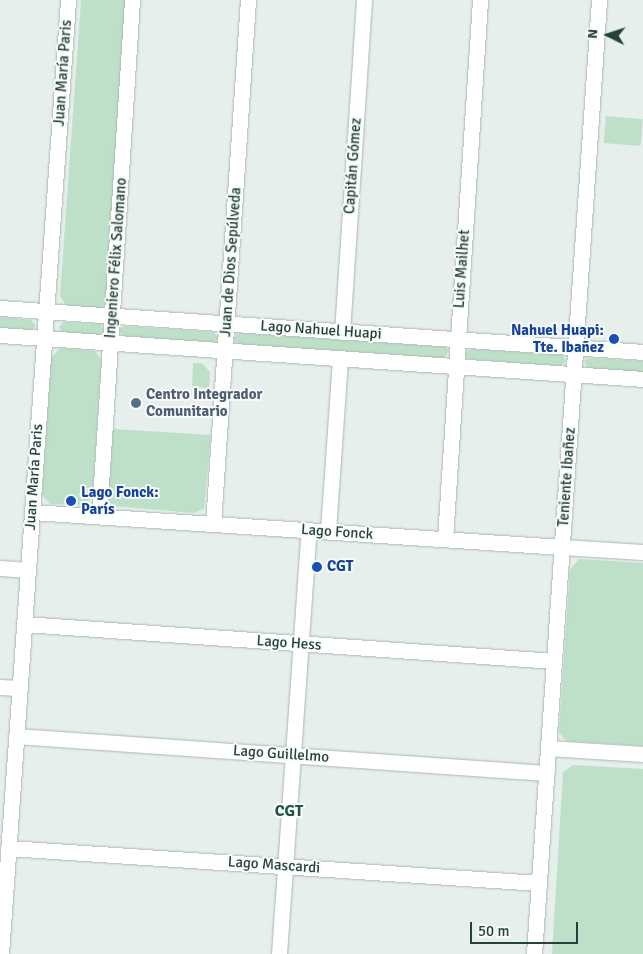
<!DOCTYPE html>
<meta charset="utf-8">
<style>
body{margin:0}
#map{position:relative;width:643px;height:954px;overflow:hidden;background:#e6efeb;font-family:Signika,sans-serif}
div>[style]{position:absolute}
.green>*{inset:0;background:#bfe0c8;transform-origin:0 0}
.roads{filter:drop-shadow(0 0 1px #a8b8b2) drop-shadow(0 0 1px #a8b8b2)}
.minor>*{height:15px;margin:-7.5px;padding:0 7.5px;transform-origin:7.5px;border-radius:7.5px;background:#fff}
.tertiary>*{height:15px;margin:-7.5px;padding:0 7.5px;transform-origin:7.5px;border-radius:7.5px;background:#fff}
.dots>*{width:14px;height:14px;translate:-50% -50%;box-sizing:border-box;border:2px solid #f7fbf9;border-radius:50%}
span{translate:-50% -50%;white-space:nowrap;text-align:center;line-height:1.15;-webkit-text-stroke:4px #f7fbf9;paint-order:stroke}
.street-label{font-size:15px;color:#24423a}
.transit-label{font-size:15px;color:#164399;font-weight:700}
.right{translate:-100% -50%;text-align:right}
.left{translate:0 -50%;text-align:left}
.service-label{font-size:15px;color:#4e5e75;font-weight:700}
.neighbourhood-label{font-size:16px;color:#1f5548;font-weight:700}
.north{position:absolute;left:583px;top:10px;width:50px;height:50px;-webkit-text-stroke:4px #f7fbf9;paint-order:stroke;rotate:274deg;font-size:14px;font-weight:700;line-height:20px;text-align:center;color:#24423a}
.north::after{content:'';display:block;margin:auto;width:18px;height:22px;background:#24423a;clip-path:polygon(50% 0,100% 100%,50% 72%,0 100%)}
.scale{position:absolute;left:470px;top:922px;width:108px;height:22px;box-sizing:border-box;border:2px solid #24423a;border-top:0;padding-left:6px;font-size:15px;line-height:18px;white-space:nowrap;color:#24423a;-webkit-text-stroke:4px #f7fbf9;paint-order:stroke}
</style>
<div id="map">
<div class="green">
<i style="clip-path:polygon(81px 0,126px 0,106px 303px,101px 308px,67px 306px,60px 296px)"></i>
<i style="left:606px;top:116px;width:37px;height:27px;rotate:5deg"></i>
<i style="clip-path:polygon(0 317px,31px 320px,36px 326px,32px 330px,0 328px)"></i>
<i style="clip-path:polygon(63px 322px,100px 324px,105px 331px,101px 335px,62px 332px,59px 327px)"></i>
<i style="clip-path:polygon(124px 326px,214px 332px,219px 338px,214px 342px,124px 336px,118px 330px)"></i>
<i style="clip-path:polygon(238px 333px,445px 347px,449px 351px,444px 358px,238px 344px,233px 339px)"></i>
<i style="clip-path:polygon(60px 348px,95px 351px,101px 359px,93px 495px,85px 505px,50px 504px,42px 495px,51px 358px)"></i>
<i style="clip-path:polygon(471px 349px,562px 355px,566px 361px,561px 366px,468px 359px,465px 353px)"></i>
<i style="clip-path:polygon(589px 358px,643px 361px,643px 372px,587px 368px,584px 361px)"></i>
<i style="clip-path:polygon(193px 363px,202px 363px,210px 372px,209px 388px,192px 387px)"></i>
<i style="clip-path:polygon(113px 429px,211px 435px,204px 509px,194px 513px,112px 506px,108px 497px)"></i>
<i style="clip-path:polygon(579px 559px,643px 563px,643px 746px,567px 741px,559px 733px,570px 570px)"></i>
<i style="clip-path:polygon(573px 765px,643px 769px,643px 954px,552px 954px,563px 772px)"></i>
</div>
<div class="roads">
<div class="minor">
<i style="left:0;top:308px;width:645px;rotate:3.91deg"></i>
<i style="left:342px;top:332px;width:333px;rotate:-86.2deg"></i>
<i style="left:0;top:335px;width:645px;rotate:3.91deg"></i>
<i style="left:99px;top:516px;width:517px;rotate:-86.34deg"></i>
<i style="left:213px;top:524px;width:525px;rotate:-86.18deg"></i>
<i style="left:328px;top:531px;width:173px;rotate:-86deg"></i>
<i style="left:445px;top:539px;width:540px;rotate:-86.28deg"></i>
<i style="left:562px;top:547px;width:81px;rotate:3.5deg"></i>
<i style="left:24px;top:624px;width:531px;rotate:3.99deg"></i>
<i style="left:0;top:687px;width:19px;rotate:3deg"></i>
<i style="left:16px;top:736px;width:532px;rotate:3.99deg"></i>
<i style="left:548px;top:748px;width:95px;rotate:3.6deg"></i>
<i style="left:8px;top:848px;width:532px;rotate:3.77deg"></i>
<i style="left:279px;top:954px;width:425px;rotate:-86deg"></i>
</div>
<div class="tertiary">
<i style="left:32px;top:512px;width:531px;rotate:3.78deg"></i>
<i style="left:0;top:568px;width:28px;rotate:4deg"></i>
<i style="left:1px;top:954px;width:956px;rotate:-85.98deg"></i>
<i style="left:534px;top:954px;width:956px;rotate:-86.1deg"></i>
</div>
</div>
<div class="dots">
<i style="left:614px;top:339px;background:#1a4fb4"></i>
<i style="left:136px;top:403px;background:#5c6f8a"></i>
<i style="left:71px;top:501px;background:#1a4fb4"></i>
<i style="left:317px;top:567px;background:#1a4fb4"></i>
</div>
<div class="street-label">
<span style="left:63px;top:73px;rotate:-86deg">Juan María Paris</span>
<span style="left:353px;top:166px;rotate:-86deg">Capitán Gómez</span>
<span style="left:116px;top:258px;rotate:-86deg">Ingeniero Félix Salomano</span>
<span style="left:231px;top:262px;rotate:-86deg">Juan de Dios Sepúlveda</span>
<span style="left:462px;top:269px;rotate:-86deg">Luis Mailhet</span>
<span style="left:321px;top:330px;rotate:4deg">Lago Nahuel Huapi</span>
<span style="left:34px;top:477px;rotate:-86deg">Juan María Paris</span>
<span style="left:567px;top:477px;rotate:-86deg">Teniente Ibañez</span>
<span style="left:337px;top:532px;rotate:4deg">Lago Fonck</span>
<span style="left:289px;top:643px;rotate:4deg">Lago Hess</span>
<span style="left:281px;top:754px;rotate:4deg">Lago Guillelmo</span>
<span style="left:274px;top:865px;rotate:4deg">Lago Mascardi</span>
</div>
<div class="transit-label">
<span class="right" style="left:604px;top:339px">Nahuel Huapi:<br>Tte. Ibañez</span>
<span class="left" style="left:81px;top:501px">Lago Fonck:<br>París</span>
<span class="left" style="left:327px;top:567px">CGT</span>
</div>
<div class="service-label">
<span class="left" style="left:146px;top:403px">Centro Integrador<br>Comunitario</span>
</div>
<div class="neighbourhood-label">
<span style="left:289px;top:811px">CGT</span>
</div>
<div class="north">N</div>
<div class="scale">50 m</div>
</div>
